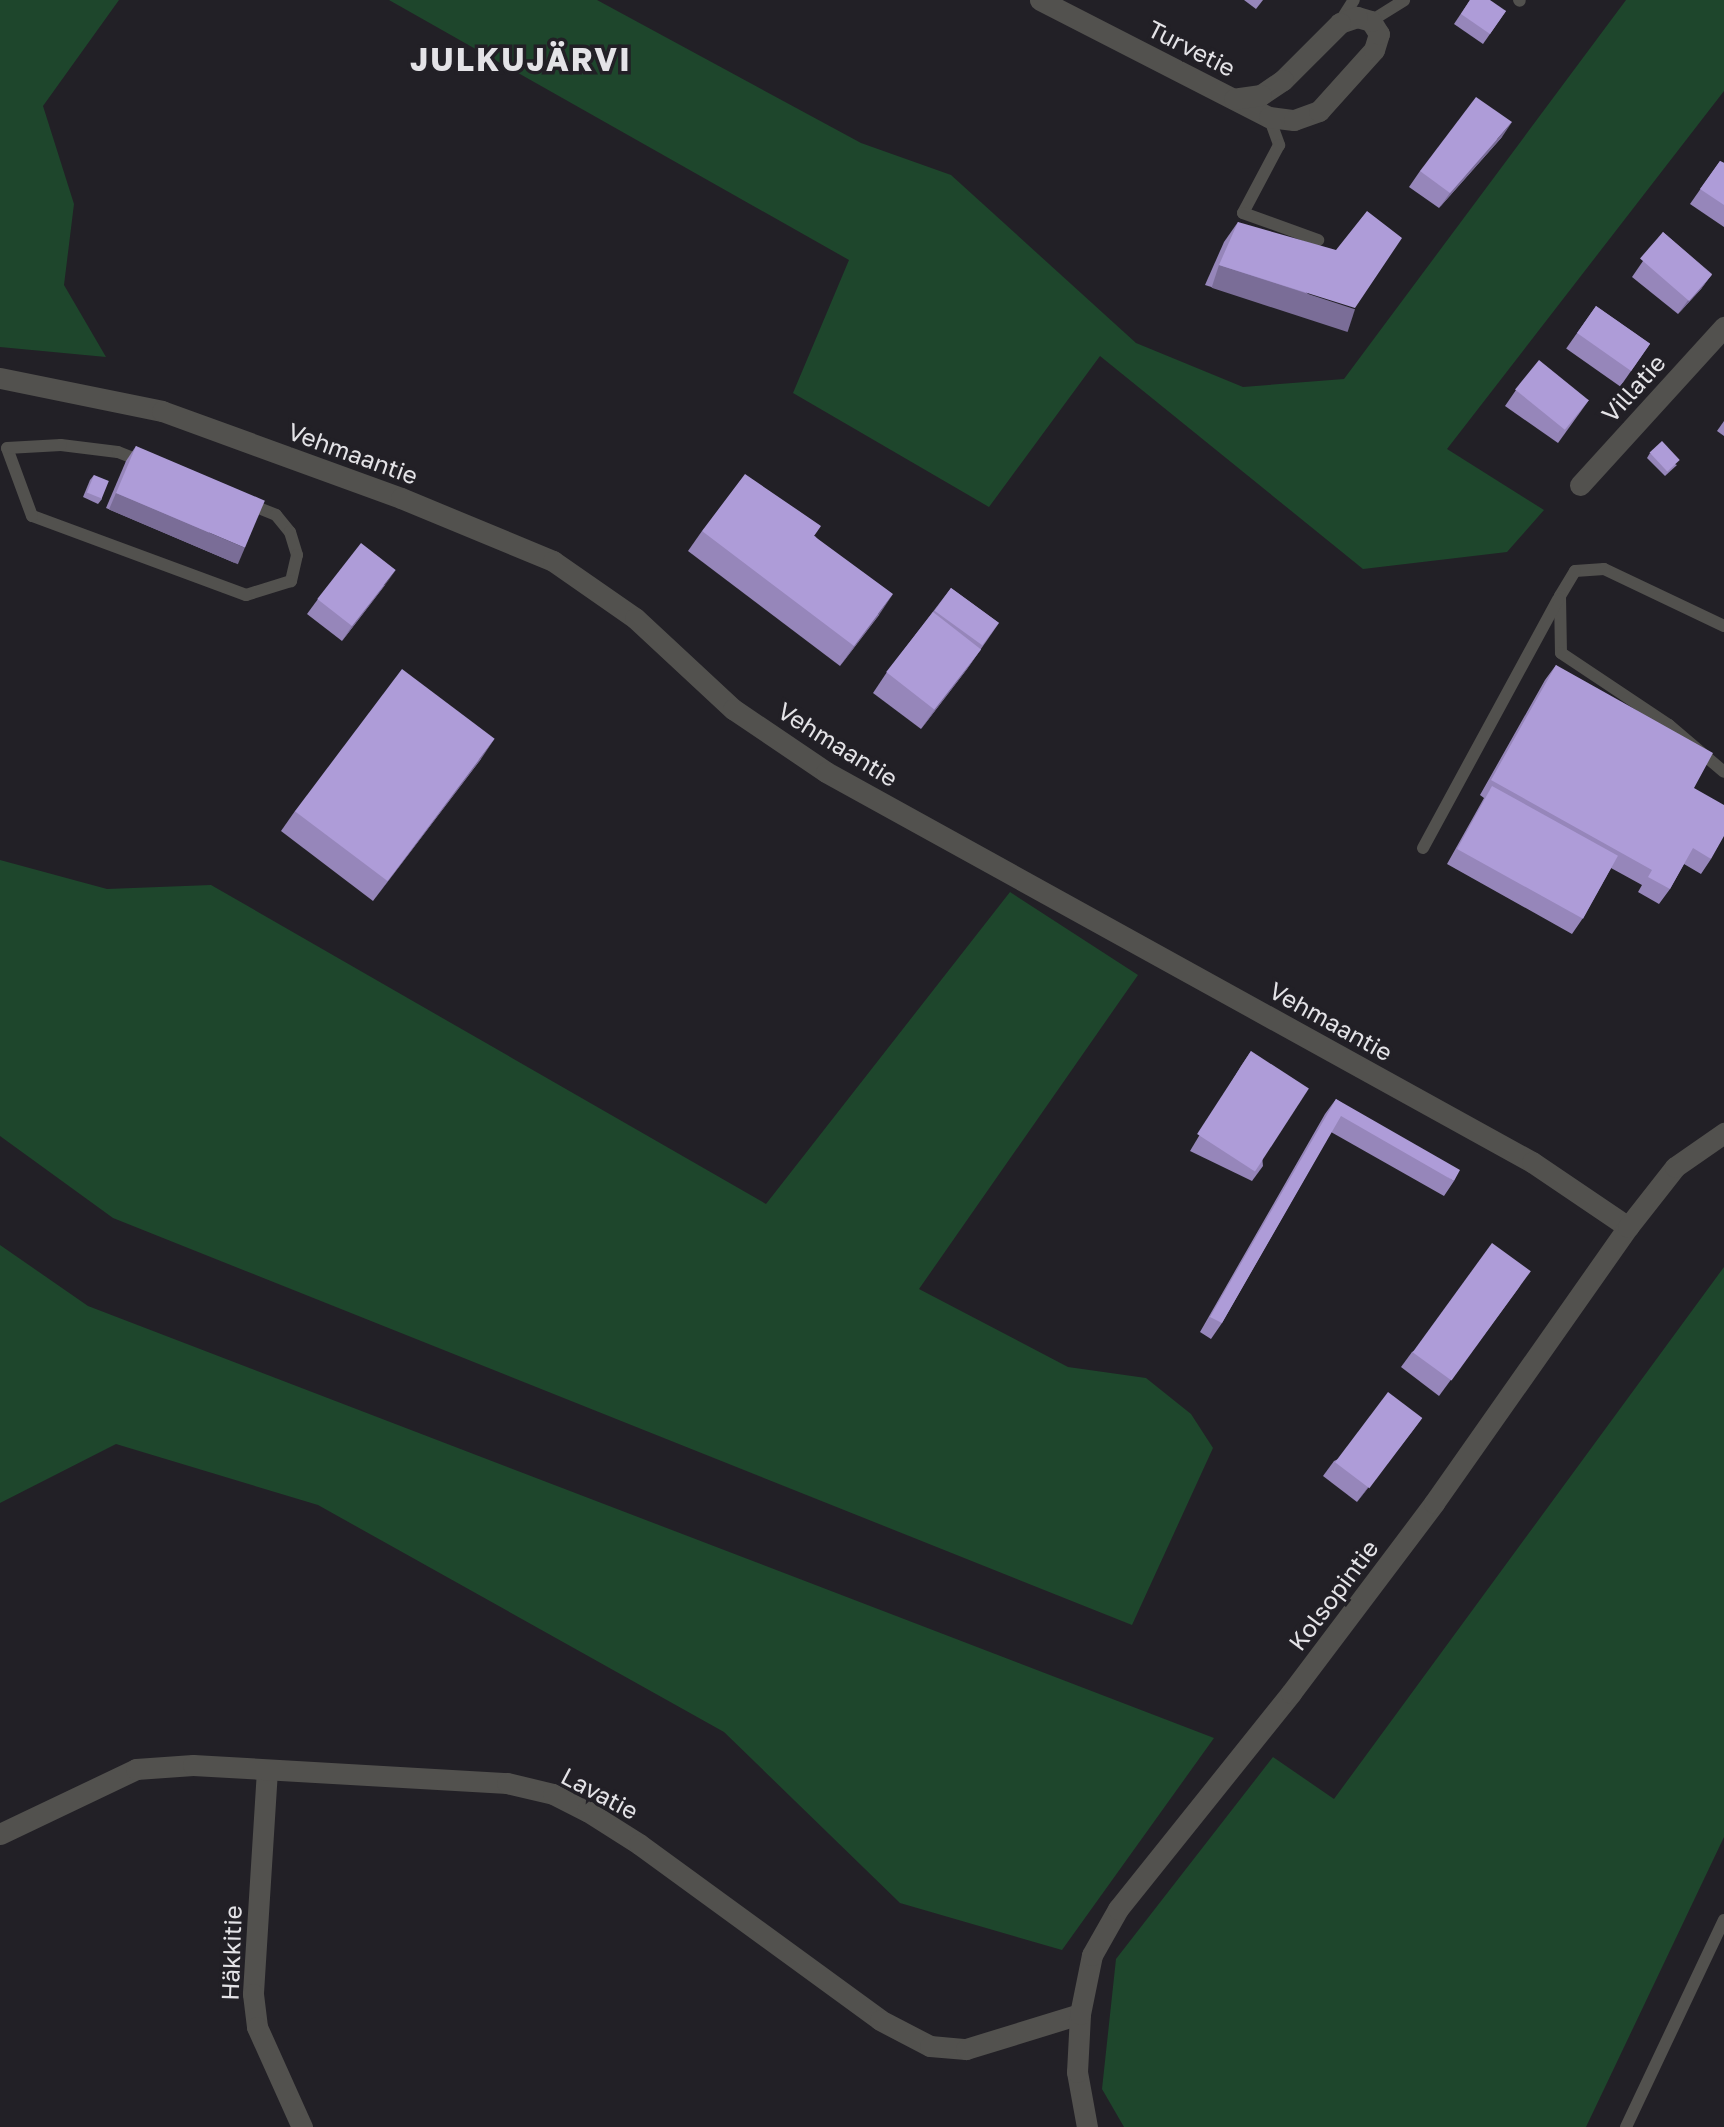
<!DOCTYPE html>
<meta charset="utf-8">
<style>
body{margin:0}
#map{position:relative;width:1724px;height:2127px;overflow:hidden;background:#222026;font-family:"Golos Text",sans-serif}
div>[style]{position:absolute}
.green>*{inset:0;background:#1e462c}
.lane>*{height:12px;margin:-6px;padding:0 6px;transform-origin:6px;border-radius:6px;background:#52514e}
.street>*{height:21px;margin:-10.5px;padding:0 10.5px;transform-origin:10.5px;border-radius:10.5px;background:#52514e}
.wall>*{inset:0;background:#9686ba;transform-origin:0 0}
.shaded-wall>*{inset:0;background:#7a6d97;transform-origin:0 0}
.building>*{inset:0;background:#ae9cd8;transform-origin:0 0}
span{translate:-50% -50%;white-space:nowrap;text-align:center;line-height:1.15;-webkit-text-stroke:7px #222026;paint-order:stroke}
.street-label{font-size:24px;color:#e4e3e7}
.district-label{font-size:32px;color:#e4e3e7;font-weight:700;letter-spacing:2px}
</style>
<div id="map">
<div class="green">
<i style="clip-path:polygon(0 0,119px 0,43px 106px,74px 204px,64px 285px,106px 357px,0 347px)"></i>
<i style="clip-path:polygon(389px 0,597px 0,861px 143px,951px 175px,1136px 343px,1243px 387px,1344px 379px,1626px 0,1724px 0,1724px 91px,1447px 449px,1544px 510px,1507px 552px,1363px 569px,1100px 356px,989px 507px,793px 393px,849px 260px)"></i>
<i style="clip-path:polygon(0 860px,107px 889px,211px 885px,766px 1204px,1010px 892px,1138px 975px,919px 1289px,1068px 1367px,1146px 1378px,1191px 1414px,1213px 1448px,1132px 1625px,113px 1218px,0 1136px)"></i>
<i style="clip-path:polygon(0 1245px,88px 1306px,1214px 1738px,1062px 1950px,900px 1903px,724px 1732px,318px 1505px,116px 1444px,0 1503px)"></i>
<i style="clip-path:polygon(1724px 1267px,1724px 1837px,1586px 2127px,1124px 2127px,1102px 2089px,1116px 1959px,1273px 1757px,1334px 1799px)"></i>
</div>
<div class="lane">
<i style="left:1519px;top:0;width:1px;rotate:45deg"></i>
<i style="left:1371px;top:21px;width:39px;rotate:-32deg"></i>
<i style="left:1340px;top:22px;width:26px;rotate:-58deg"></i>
<i style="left:1269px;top:117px;width:30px;rotate:70deg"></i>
<i style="left:1279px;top:145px;width:77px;rotate:117.9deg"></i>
<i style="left:1243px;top:213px;width:80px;rotate:19.8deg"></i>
<i style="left:61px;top:445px;width:57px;rotate:7deg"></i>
<i style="left:118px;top:452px;width:170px;rotate:21.7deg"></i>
<i style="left:276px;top:515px;width:22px;rotate:51deg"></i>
<i style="left:290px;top:532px;width:24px;rotate:73deg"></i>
<i style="left:297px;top:555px;width:27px;rotate:103deg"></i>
<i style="left:291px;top:581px;width:47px;rotate:162.7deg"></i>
<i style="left:246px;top:595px;width:228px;rotate:-159.7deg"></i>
<i style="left:32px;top:516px;width:72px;rotate:-110.2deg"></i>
<i style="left:7px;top:448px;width:54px;rotate:-3.2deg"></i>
<i style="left:1724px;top:626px;width:133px;rotate:-154.6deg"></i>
<i style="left:1604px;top:569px;width:29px;rotate:176deg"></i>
<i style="left:1575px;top:571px;width:29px;rotate:121deg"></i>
<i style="left:1560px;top:596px;width:57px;rotate:89deg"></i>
<i style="left:1561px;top:653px;width:130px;rotate:33.7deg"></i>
<i style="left:1669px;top:725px;width:72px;rotate:40.5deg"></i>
<i style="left:1423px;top:848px;width:283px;rotate:-61.5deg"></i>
<i style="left:1626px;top:2127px;width:229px;rotate:-64.7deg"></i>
</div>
<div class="street">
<i style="left:1040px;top:0;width:257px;rotate:27.1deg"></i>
<i style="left:1269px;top:117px;width:25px;rotate:7deg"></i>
<i style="left:1294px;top:120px;width:27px;rotate:-20deg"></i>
<i style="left:1319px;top:111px;width:82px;rotate:-48deg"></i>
<i style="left:1374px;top:50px;width:17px;rotate:-73deg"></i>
<i style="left:1379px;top:34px;width:15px;rotate:-122deg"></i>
<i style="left:1371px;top:21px;width:15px;rotate:-164deg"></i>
<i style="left:1357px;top:17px;width:18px;rotate:161deg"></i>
<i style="left:1340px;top:23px;width:81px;rotate:135deg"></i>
<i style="left:1283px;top:80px;width:27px;rotate:146deg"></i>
<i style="left:1261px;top:95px;width:27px;rotate:172deg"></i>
<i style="left:0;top:378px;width:165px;rotate:11.5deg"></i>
<i style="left:162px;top:411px;width:254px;rotate:20deg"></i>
<i style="left:401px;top:498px;width:165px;rotate:22.5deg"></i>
<i style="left:553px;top:561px;width:100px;rotate:34.8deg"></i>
<i style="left:635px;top:618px;width:134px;rotate:42.9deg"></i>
<i style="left:733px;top:709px;width:112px;rotate:34.1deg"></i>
<i style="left:826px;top:772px;width:807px;rotate:28.92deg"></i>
<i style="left:1532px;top:1162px;width:116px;rotate:34.1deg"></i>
<i style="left:1580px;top:485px;width:214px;rotate:-47.7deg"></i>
<i style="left:267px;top:1770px;width:224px;rotate:93.6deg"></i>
<i style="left:253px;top:1994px;width:33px;rotate:83deg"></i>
<i style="left:257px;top:2027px;width:110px;rotate:65.8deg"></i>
<i style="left:0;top:1834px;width:151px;rotate:-25.5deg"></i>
<i style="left:136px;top:1769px;width:57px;rotate:-4deg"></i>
<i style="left:193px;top:1765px;width:315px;rotate:3.3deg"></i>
<i style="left:507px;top:1783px;width:47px;rotate:13.4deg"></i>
<i style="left:553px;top:1794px;width:38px;rotate:27deg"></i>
<i style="left:587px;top:1811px;width:62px;rotate:32.4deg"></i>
<i style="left:639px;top:1844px;width:298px;rotate:36.1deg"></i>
<i style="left:880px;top:2020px;width:56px;rotate:27.5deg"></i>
<i style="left:930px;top:2046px;width:36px;rotate:5deg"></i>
<i style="left:966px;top:2049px;width:119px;rotate:-17.1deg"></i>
<i style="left:1087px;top:2127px;width:56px;rotate:-100.3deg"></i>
<i style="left:1077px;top:2072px;width:58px;rotate:-87deg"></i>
<i style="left:1080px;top:2014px;width:60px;rotate:-78.5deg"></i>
<i style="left:1092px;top:1955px;width:53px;rotate:-60.5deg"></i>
<i style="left:1118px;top:1909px;width:277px;rotate:-51.3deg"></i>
<i style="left:1291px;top:1693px;width:238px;rotate:-53deg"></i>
<i style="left:1434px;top:1503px;width:337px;rotate:-54.9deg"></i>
<i style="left:1628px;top:1227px;width:76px;rotate:-51.9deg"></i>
<i style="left:1675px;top:1167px;width:60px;rotate:-34.8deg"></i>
</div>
<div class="wall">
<i style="clip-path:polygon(1244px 0,1263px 0,1256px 9px)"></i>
<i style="clip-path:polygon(1470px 0,1506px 11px,1483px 44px,1454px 24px)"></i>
<i style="clip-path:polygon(1502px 137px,1439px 208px,1409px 187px,1420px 171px)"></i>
<i style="clip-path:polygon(1720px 161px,1724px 163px,1724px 227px,1690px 204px)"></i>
<i style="clip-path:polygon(1238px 222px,1341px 328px,1205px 285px,1224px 242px)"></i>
<i style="clip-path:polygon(1663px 232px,1712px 274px,1701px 289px,1678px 314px,1632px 277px)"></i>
<i style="left:1596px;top:306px;width:66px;height:52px;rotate:35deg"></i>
<i style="clip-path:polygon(1516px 390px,1589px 400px,1558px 443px,1505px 406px)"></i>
<i style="clip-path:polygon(1724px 421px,1724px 436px,1717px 431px)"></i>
<i style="clip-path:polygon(136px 446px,235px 563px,106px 508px,126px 461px)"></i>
<i style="clip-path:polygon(1650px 453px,1677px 465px,1665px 476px,1647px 458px)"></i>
<i style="clip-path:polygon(94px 475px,102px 499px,98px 504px,83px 497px,90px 480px)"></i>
<i style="clip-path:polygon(702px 531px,815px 536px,879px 615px,840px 666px,688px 551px)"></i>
<i style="clip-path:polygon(385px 585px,342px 641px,307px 614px,318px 599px)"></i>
<i style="clip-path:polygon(951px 588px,999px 623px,967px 669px,921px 729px,873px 693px,887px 672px)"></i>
<i style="clip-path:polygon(1556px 665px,1711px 859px,1701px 874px,1684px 864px,1670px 889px,1659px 904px,1638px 892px,1642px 885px,1611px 868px,1583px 918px,1572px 934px,1447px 864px,1484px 798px,1480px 795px,1545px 680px)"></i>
<i style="clip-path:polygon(481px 759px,373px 901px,281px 831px,295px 811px)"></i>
<i style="clip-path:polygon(1251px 1051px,1263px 1166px,1252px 1181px,1190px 1151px,1241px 1066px)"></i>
<i style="clip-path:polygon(1336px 1099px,1454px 1181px,1444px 1196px,1331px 1132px,1222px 1323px,1211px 1339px,1200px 1332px,1325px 1114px)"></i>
<i style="clip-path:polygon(1520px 1286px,1439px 1396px,1401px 1367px,1412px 1352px)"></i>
<i style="clip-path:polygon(1422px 1418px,1357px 1502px,1323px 1476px,1334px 1461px)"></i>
</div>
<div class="shaded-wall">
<i style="clip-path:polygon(1512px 122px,1502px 137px,1439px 208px,1450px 193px)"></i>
<i style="left:1219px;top:265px;width:143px;height:24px;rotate:18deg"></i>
<i style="clip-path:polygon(1712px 274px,1701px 289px,1678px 314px,1689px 299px)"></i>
<i style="left:116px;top:493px;width:140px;height:18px;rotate:23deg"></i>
<i style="clip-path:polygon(396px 570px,385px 585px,342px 641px,352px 626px)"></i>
<i style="clip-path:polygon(893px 594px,879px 615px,840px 666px,854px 646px)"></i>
<i style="clip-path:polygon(981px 649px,967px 669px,921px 729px,935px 709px)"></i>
<i style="clip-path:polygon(495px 738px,481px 759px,373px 901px,388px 881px)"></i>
<i style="clip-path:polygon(1422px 1418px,1411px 1433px,1357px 1502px,1368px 1487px)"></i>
</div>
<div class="building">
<i style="clip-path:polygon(1470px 0,1490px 0,1506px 11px,1490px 34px,1461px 14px)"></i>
<i style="clip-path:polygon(1476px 97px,1512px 122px,1450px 193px,1420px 171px)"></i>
<i style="clip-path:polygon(1720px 161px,1724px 163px,1724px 205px,1700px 189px)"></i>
<i style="clip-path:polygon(1367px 211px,1402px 238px,1355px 308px,1219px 265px,1238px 222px,1336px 250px)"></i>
<i style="left:1663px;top:232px;width:65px;height:35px;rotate:41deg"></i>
<i style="left:1596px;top:306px;width:66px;height:33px;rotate:35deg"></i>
<i style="left:1539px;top:360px;width:64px;height:38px;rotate:39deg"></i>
<i style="left:1662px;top:441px;width:26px;height:17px;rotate:47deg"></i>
<i style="left:136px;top:446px;width:140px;height:51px;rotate:23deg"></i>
<i style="clip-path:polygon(745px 474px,821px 526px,814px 536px,893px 594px,854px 646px,702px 531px)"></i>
<i style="left:94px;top:475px;width:16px;height:19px;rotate:22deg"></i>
<i style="left:361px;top:543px;width:44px;height:71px;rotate:38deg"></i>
<i style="left:951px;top:588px;width:59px;height:28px;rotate:36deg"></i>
<i style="left:933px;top:612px;width:61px;height:76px;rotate:38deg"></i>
<i style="clip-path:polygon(1556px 665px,1713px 753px,1694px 788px,1724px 805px,1724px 836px,1711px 859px,1693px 848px,1670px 889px,1648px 877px,1652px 870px,1491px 780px)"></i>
<i style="left:402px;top:669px;width:116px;height:178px;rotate:37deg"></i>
<i style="left:1492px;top:786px;width:144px;height:72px;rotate:29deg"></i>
<i style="left:1251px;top:1051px;width:69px;height:99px;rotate:33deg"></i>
<i style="clip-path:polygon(1336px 1099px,1460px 1170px,1454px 1181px,1341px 1116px,1222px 1323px,1210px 1317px)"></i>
<i style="left:1492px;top:1243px;width:48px;height:135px;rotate:36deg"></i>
<i style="left:1388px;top:1392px;width:43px;height:88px;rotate:37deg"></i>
</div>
<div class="street-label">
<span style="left:1192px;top:48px;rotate:27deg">Turvetie</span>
<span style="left:1633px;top:388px;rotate:-48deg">Villatie</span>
<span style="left:353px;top:453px;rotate:20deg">Vehmaantie</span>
<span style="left:838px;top:744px;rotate:32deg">Vehmaantie</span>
<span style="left:1331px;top:1021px;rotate:29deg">Vehmaantie</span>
<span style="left:1333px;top:1595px;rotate:-53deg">Kolsopintie</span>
<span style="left:600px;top:1793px;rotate:28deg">Lavatie</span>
<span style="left:231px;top:1953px;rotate:-88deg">Häkkitie</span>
</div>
<div class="district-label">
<span style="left:521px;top:59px">JULKUJÄRVI</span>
</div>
</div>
